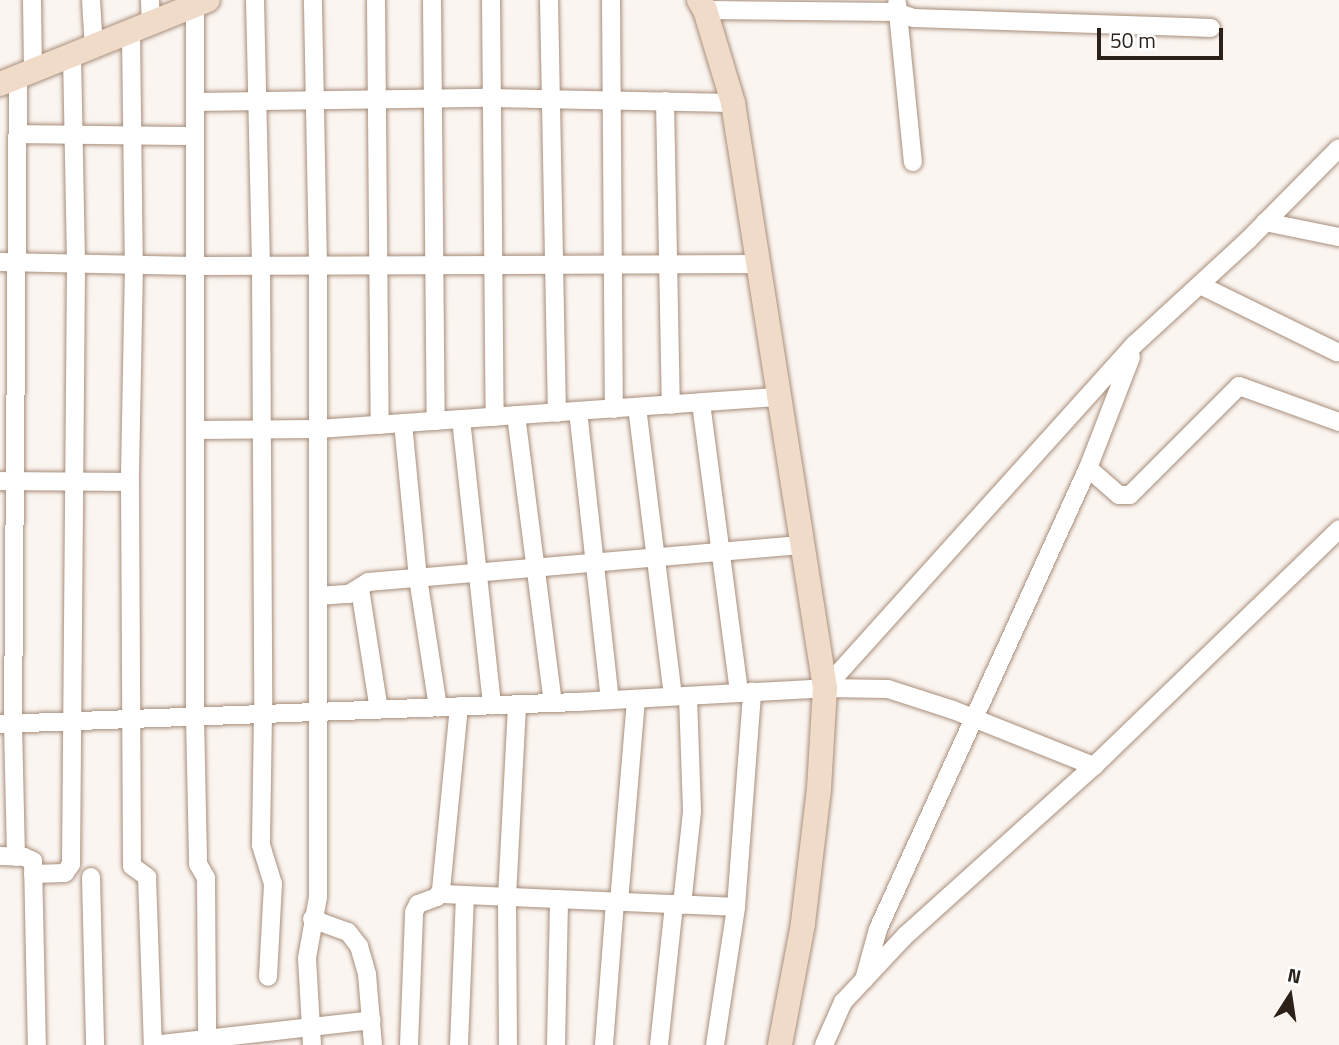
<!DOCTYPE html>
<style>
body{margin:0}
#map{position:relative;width:1339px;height:1045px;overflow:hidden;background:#fbf5f1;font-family:"Titillium Web",sans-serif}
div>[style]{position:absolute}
.roads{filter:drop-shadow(0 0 2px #a88e7a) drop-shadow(0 0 2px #a88e7a)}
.street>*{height:18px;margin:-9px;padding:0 9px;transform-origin:9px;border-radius:9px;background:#fff}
.secondary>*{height:24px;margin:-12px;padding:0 12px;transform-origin:12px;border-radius:12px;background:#f0dac8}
span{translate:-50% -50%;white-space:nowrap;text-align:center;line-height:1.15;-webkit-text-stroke:5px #fff;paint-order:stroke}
.north{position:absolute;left:1255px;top:961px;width:70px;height:70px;-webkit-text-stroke:5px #fff;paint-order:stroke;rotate:12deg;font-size:19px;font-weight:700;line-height:28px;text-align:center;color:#2c2119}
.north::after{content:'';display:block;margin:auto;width:24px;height:32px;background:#2c2119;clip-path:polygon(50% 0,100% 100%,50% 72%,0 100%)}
.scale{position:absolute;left:1097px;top:28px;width:126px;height:32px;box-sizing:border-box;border:4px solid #2c2119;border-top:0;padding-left:9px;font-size:21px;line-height:24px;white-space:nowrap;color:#2c2119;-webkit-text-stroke:5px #fff;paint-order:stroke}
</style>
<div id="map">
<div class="roads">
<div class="street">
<i style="left:32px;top:0;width:71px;rotate:89.2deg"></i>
<i style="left:91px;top:0;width:49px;rotate:86.5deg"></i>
<i style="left:150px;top:0;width:24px;rotate:88deg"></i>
<i style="left:255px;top:0;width:265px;rotate:88.7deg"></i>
<i style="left:261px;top:265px;width:449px;rotate:89.7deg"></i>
<i style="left:263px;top:714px;width:131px;rotate:90.9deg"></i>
<i style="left:261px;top:845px;width:41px;rotate:72.9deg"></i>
<i style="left:273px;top:884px;width:93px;rotate:93.1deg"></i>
<i style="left:376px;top:0;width:425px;rotate:89.5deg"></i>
<i style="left:432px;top:0;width:421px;rotate:89.5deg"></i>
<i style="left:491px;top:0;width:417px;rotate:89.5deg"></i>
<i style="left:549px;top:0;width:413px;rotate:88.9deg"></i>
<i style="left:611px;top:0;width:409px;rotate:89.6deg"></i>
<i style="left:897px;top:3px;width:160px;rotate:84.3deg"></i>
<i style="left:195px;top:6px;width:711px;rotate:90deg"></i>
<i style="left:195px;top:717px;width:147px;rotate:88.8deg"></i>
<i style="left:198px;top:864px;width:16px;rotate:60deg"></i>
<i style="left:206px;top:878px;width:159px;rotate:89.6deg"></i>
<i style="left:705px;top:10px;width:191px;rotate:0.6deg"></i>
<i style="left:896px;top:12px;width:18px;rotate:19deg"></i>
<i style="left:913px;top:18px;width:298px;rotate:1.9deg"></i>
<i style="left:131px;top:33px;width:232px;rotate:89.3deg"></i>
<i style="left:134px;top:265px;width:217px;rotate:91.1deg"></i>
<i style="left:130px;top:482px;width:384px;rotate:89.7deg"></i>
<i style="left:132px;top:866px;width:19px;rotate:36deg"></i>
<i style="left:147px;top:877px;width:168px;rotate:88deg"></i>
<i style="left:665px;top:101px;width:304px;rotate:88.9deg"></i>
<i style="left:195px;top:102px;width:296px;rotate:-0.8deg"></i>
<i style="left:491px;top:98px;width:242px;rotate:1.2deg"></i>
<i style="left:19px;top:134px;width:176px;rotate:0.7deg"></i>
<i style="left:1265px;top:222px;width:76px;rotate:11.5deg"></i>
<i style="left:0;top:262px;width:195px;rotate:1.2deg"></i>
<i style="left:195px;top:266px;width:565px;rotate:-0.2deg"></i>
<i style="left:1200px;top:285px;width:153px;rotate:26.1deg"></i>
<i style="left:701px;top:403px;width:292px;rotate:82.5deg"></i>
<i style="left:637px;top:407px;width:291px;rotate:82.9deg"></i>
<i style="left:578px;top:411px;width:291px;rotate:83.7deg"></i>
<i style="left:516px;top:415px;width:290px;rotate:82.7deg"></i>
<i style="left:461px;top:419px;width:288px;rotate:83.8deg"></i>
<i style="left:403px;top:423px;width:156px;rotate:84.5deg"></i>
<i style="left:418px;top:578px;width:131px;rotate:81.2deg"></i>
<i style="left:195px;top:430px;width:123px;rotate:-0.5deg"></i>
<i style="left:318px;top:429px;width:463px;rotate:-4deg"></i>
<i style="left:1088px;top:468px;width:41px;rotate:41.1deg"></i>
<i style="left:1119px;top:495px;width:11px"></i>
<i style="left:1130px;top:495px;width:154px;rotate:-45deg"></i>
<i style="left:1239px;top:386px;width:106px;rotate:19.8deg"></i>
<i style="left:0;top:481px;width:130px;rotate:0.4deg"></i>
<i style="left:360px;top:589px;width:122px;rotate:81.1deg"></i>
<i style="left:318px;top:596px;width:31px;rotate:-4deg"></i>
<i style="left:349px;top:594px;width:22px;rotate:-32deg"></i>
<i style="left:368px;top:582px;width:437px;rotate:-4.9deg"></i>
<i style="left:825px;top:688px;width:463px;rotate:-48deg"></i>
<i style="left:1135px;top:344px;width:154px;rotate:-42.6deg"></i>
<i style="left:1248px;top:240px;width:129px;rotate:-45.3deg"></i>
<i style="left:0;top:724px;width:577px;rotate:-2.18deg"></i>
<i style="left:577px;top:702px;width:248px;rotate:-3.2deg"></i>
<i style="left:825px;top:688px;width:63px;rotate:0.9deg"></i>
<i style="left:888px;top:689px;width:68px;rotate:17.9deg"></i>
<i style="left:953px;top:710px;width:152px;rotate:21.7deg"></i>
<i style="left:0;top:856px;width:24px;rotate:2deg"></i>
<i style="left:24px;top:857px;width:10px;rotate:24deg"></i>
<i style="left:33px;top:861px;width:184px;rotate:88.8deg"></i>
<i style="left:16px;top:857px;width:134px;rotate:-91.3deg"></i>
<i style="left:13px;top:723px;width:646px;rotate:-89.56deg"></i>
<i style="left:33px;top:874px;width:32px;rotate:-2deg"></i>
<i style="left:65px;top:873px;width:11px;rotate:-56deg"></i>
<i style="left:71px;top:864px;width:601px;rotate:-89.52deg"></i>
<i style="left:76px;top:263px;width:206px;rotate:-91.1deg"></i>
<i style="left:91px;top:877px;width:168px;rotate:88.6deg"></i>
<i style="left:440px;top:894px;width:296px;rotate:2.5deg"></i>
<i style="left:619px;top:902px;width:204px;rotate:-85.2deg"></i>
<i style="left:682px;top:905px;width:95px;rotate:-83.9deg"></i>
<i style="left:692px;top:811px;width:115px;rotate:-92deg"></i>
<i style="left:312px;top:919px;width:38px;rotate:20deg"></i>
<i style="left:348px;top:932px;width:18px;rotate:52deg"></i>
<i style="left:359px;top:946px;width:29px;rotate:74deg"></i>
<i style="left:367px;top:974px;width:71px;rotate:85.2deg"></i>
<i style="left:864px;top:980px;width:53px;rotate:-74.6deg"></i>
<i style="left:878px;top:929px;width:507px;rotate:-65.51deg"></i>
<i style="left:1088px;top:468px;width:119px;rotate:-68.8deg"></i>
<i style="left:153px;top:1045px;width:220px;rotate:-6.5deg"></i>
<i style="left:312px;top:1045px;width:87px;rotate:-93.3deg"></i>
<i style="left:307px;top:958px;width:62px;rotate:-79.8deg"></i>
<i style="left:318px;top:897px;width:632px;rotate:-90deg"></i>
<i style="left:318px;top:265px;width:265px;rotate:-91.1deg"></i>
<i style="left:409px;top:1045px;width:133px;rotate:-87.8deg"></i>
<i style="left:414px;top:912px;width:9px;rotate:-63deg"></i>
<i style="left:418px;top:904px;width:20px;rotate:-20deg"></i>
<i style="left:437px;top:897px;width:8px;rotate:-60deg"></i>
<i style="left:441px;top:890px;width:185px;rotate:-84.4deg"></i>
<i style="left:459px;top:1045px;width:150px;rotate:-87.7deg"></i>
<i style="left:508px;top:1045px;width:148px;rotate:-90.4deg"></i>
<i style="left:507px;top:897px;width:193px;rotate:-87deg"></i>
<i style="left:556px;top:1045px;width:146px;rotate:-88.8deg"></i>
<i style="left:604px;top:1045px;width:143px;rotate:-85.6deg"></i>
<i style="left:659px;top:1045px;width:142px;rotate:-83.9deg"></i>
<i style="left:715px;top:1045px;width:140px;rotate:-81.3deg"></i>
<i style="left:736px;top:907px;width:216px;rotate:-85.7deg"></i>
<i style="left:824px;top:1045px;width:47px;rotate:-66.2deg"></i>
<i style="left:843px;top:1002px;width:92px;rotate:-46.8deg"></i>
<i style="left:906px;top:935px;width:253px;rotate:-42deg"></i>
<i style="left:1094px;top:766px;width:341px;rotate:-44deg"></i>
</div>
<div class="secondary">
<i style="left:699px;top:0;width:12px;rotate:59deg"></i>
<i style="left:705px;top:10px;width:97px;rotate:73.2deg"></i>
<i style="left:733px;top:103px;width:592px;rotate:81.06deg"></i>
<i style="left:825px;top:688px;width:101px;rotate:93.4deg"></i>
<i style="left:819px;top:789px;width:136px;rotate:96.8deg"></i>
<i style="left:803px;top:924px;width:123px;rotate:100.8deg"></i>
<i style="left:0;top:84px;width:224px;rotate:-22deg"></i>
</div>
</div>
<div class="north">N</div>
<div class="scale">50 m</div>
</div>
